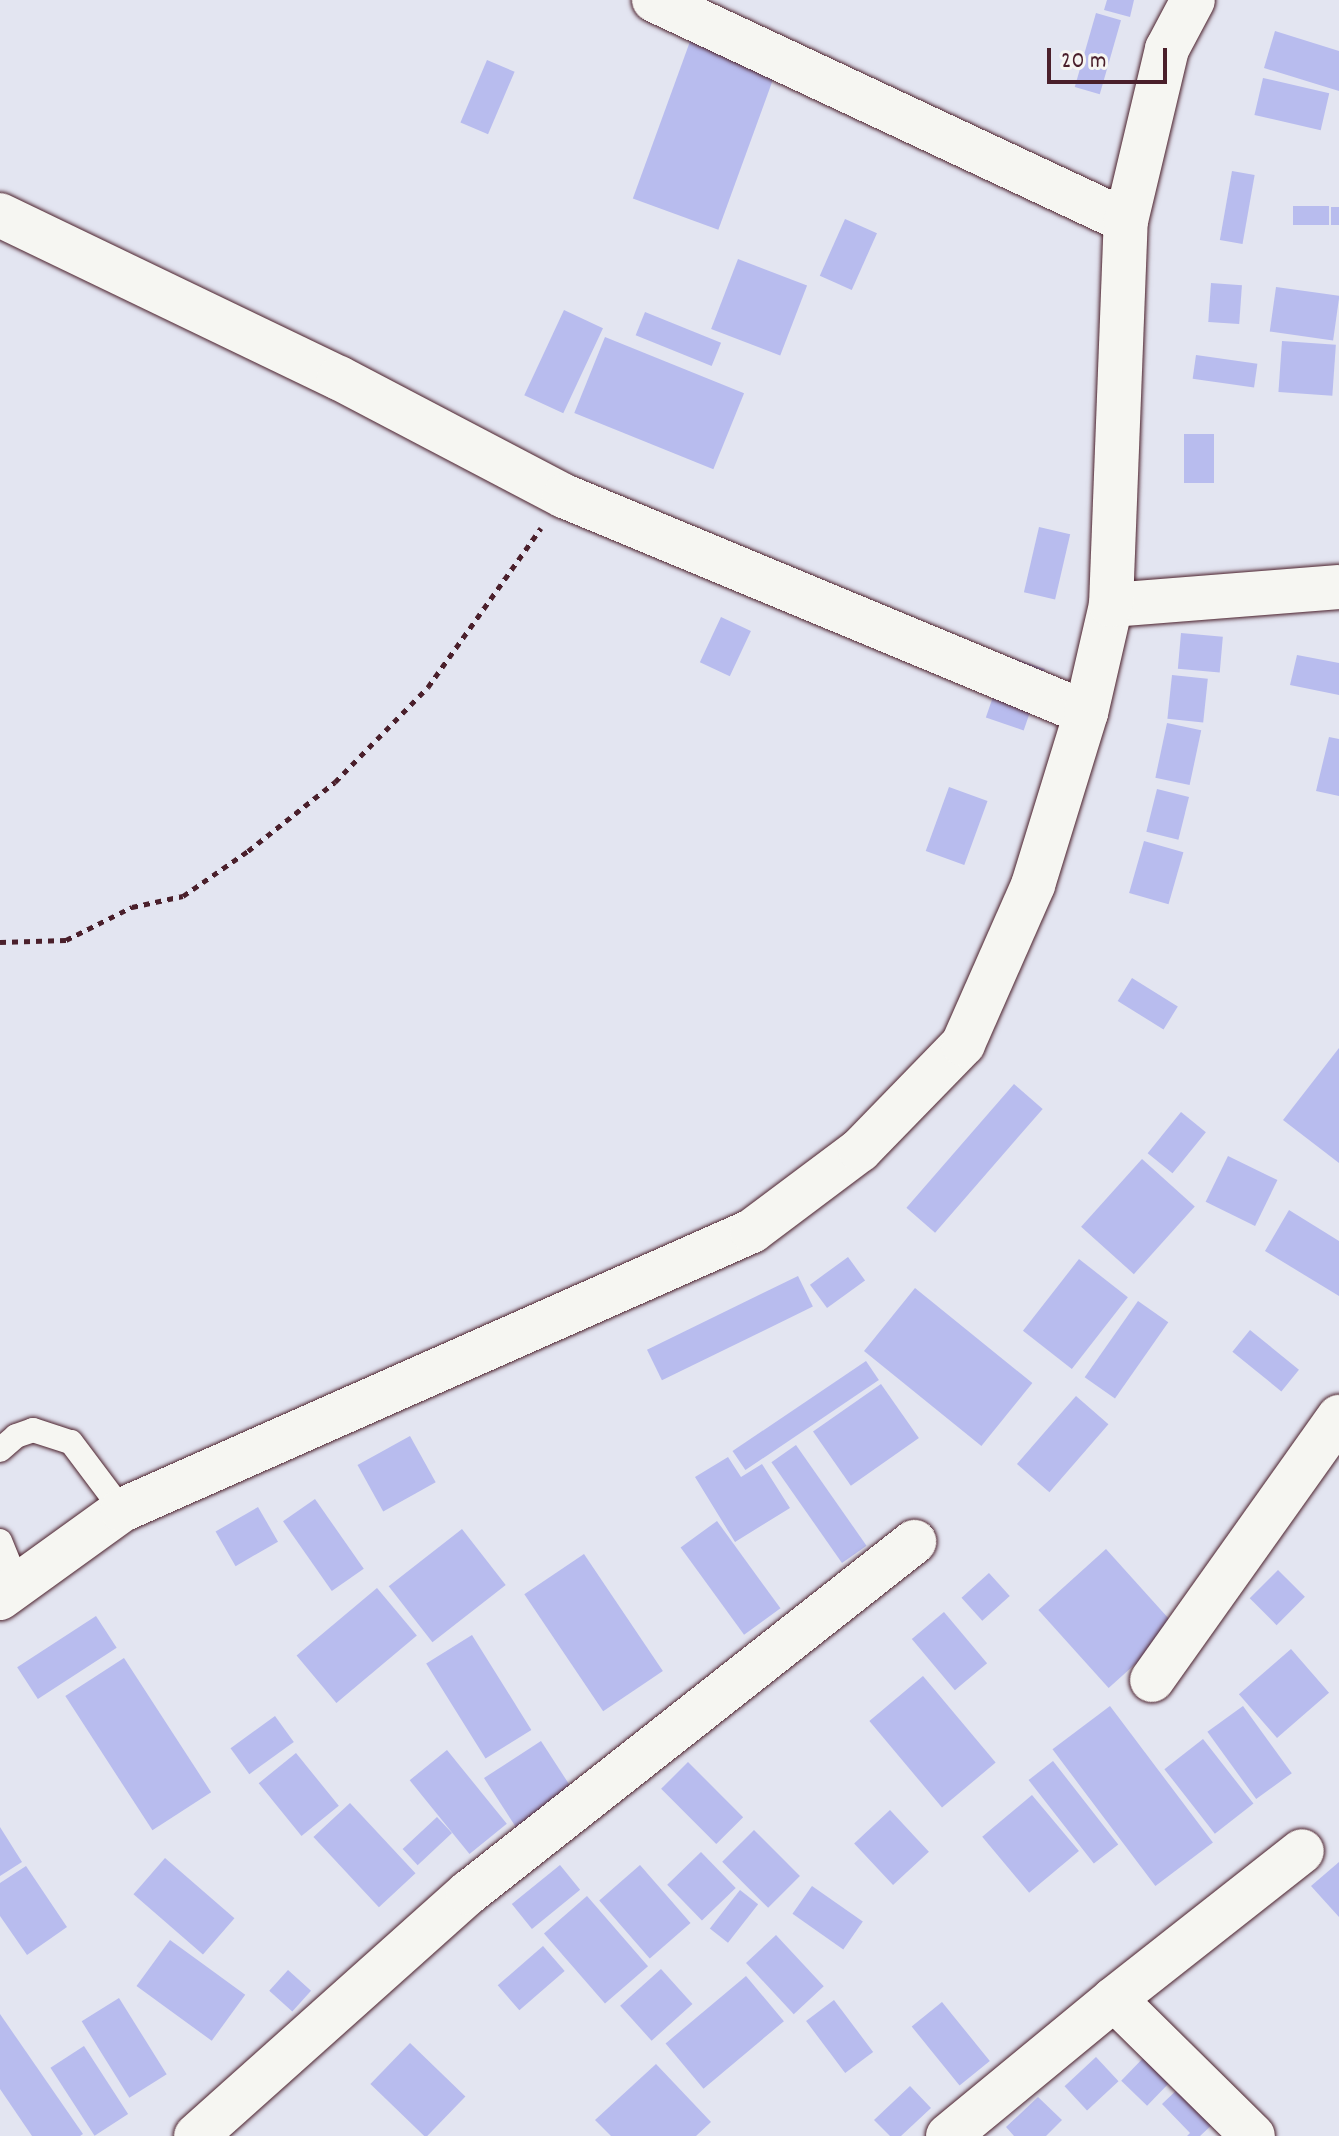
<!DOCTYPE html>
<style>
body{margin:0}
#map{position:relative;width:1339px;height:2136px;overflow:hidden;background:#e3e5f1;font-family:Dekko,sans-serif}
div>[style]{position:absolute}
.building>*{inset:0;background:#b8bcee;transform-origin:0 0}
.path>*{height:5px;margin-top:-2.5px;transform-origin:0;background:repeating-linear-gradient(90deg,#4a1f2b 0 6px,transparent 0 12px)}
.roads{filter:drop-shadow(0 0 2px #4a1f2b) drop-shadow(0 0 2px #4a1f2b)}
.service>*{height:24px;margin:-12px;padding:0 12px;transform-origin:12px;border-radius:12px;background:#f6f6f2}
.minor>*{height:44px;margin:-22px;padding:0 22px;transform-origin:22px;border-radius:22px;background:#f6f6f2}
span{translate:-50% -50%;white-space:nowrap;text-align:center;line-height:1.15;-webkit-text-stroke:6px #f6f6f2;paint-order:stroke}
.scale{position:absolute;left:1047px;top:48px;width:120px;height:36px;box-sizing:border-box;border:4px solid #4a1f2b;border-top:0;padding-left:10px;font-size:24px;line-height:28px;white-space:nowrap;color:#4a1f2b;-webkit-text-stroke:6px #f6f6f2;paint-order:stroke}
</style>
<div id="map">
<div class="building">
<i style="clip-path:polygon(1107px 0,1134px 0,1130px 17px,1104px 10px)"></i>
<i style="left:1096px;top:13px;width:26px;height:77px;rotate:16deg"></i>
<i style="clip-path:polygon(1275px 31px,1339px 51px,1339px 91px,1264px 68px)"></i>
<i style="left:692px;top:36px;width:91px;height:173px;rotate:20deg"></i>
<i style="left:487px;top:60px;width:30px;height:68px;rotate:23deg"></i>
<i style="left:1263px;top:78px;width:68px;height:38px;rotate:13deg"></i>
<i style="left:1232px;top:171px;width:23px;height:70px;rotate:10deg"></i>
<i style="left:1293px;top:206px;width:36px;height:19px"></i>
<i style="left:1331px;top:207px;width:8px;height:18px"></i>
<i style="left:845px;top:219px;width:35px;height:62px;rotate:24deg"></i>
<i style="left:738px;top:259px;width:74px;height:75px;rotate:21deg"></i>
<i style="left:1211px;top:283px;width:31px;height:39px;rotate:4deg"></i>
<i style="left:1276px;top:287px;width:64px;height:45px;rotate:8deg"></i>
<i style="left:564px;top:310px;width:43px;height:94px;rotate:25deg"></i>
<i style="left:645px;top:312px;width:82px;height:25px;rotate:22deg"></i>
<i style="left:605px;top:337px;width:150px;height:82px;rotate:22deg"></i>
<i style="left:1282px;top:341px;width:54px;height:51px;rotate:4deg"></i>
<i style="left:1196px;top:355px;width:62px;height:24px;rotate:8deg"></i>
<i style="left:1184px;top:434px;width:30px;height:49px"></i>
<i style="left:1039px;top:527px;width:32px;height:67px;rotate:13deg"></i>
<i style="left:721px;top:617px;width:33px;height:50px;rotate:25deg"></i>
<i style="left:1181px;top:633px;width:42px;height:36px;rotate:5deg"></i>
<i style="clip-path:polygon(1297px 655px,1339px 663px,1339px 695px,1290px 685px)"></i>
<i style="left:1007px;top:656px;width:40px;height:65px;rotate:19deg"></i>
<i style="left:1172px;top:675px;width:36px;height:44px;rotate:6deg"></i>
<i style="left:1167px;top:723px;width:35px;height:56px;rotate:12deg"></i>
<i style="clip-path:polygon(1329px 737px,1339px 739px,1339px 796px,1316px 791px)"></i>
<i style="left:949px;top:787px;width:41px;height:68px;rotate:20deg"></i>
<i style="left:1157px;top:789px;width:33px;height:44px;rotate:14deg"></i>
<i style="left:1144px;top:841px;width:41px;height:54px;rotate:16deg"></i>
<i style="left:1132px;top:978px;width:54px;height:27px;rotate:32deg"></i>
<i style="clip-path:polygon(1339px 1048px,1339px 1163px,1283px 1120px)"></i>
<i style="left:1014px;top:1084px;width:38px;height:164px;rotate:41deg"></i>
<i style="left:1181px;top:1112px;width:32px;height:53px;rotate:39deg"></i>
<i style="left:1228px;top:1156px;width:55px;height:51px;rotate:26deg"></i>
<i style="left:1142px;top:1159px;width:71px;height:91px;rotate:42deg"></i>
<i style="clip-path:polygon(1289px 1210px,1339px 1241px,1339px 1296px,1265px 1251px)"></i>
<i style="left:848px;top:1257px;width:29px;height:47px;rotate:54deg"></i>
<i style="left:1079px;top:1259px;width:62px;height:91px;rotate:38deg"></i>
<i style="left:798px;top:1276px;width:34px;height:168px;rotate:64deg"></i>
<i style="left:915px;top:1288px;width:151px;height:81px;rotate:39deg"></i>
<i style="left:1138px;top:1301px;width:37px;height:93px;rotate:35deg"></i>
<i style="left:1250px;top:1330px;width:63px;height:28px;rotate:39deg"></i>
<i style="left:866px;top:1361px;width:23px;height:161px;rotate:56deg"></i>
<i style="left:881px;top:1384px;width:66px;height:83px;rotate:55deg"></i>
<i style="left:1076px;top:1396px;width:43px;height:90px;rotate:41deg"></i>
<i style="left:410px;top:1436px;width:53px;height:60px;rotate:61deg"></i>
<i style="left:796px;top:1445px;width:123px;height:30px;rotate:55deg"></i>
<i style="clip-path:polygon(728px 1457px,741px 1477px,762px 1464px,790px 1508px,735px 1542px,695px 1477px)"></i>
<i style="left:315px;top:1499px;width:85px;height:39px;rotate:55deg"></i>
<i style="left:258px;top:1507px;width:40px;height:49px;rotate:60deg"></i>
<i style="left:717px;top:1521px;width:108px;height:45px;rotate:54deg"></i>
<i style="left:462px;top:1529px;width:71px;height:93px;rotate:52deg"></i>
<i style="left:1106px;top:1549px;width:105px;height:91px;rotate:48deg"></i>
<i style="left:584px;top:1554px;width:141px;height:72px;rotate:56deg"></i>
<i style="left:1278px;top:1570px;width:38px;height:40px;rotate:45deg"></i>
<i style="left:989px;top:1573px;width:31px;height:37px;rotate:48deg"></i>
<i style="left:377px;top:1588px;width:62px;height:105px;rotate:50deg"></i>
<i style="left:944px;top:1612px;width:67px;height:42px;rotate:50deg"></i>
<i style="left:96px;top:1616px;width:38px;height:94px;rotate:57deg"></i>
<i style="left:472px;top:1635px;width:112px;height:54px;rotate:58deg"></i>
<i style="left:1291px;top:1649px;width:58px;height:69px;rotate:49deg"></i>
<i style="left:124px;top:1658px;width:160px;height:70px;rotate:57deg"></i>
<i style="left:923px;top:1676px;width:113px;height:70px;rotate:50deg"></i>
<i style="left:1110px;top:1706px;width:171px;height:72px;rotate:53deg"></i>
<i style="left:1243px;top:1706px;width:83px;height:44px;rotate:54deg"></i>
<i style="left:275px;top:1716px;width:32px;height:55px;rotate:54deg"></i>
<i style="left:1203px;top:1739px;width:82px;height:49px;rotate:52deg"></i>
<i style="left:541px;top:1741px;width:63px;height:68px;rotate:57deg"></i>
<i style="left:447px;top:1750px;width:95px;height:48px;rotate:51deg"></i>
<i style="left:296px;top:1753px;width:68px;height:48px;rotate:51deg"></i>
<i style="left:1053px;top:1761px;width:106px;height:31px;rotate:52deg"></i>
<i style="left:688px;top:1762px;width:78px;height:38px;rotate:45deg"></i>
<i style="left:1032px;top:1795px;width:73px;height:65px;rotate:50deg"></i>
<i style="left:350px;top:1803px;width:96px;height:50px;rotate:47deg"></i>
<i style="left:890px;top:1810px;width:57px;height:49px;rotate:47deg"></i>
<i style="left:437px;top:1817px;width:22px;height:47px;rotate:47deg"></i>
<i style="clip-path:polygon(0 1827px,22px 1862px,0 1876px)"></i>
<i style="left:754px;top:1830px;width:65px;height:45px;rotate:45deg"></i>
<i style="left:701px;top:1852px;width:50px;height:47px;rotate:46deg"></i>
<i style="left:165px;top:1858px;width:92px;height:48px;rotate:41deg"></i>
<i style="clip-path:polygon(1339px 1862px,1339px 1917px,1311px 1886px)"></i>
<i style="left:560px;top:1865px;width:32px;height:62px;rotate:51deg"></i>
<i style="left:640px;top:1865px;width:77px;height:54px;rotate:49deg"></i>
<i style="clip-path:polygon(26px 1866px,67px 1927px,27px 1955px,0 1916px,0 1883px)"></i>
<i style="left:812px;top:1886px;width:62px;height:34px;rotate:35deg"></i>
<i style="left:740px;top:1890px;width:23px;height:49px;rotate:38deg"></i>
<i style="left:587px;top:1896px;width:93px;height:57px;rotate:49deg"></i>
<i style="left:776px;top:1935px;width:70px;height:41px;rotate:47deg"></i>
<i style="left:170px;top:1940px;width:93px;height:57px;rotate:36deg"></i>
<i style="left:543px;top:1946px;width:33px;height:60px;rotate:49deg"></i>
<i style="left:661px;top:1969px;width:47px;height:55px;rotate:48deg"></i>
<i style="left:288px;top:1970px;width:31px;height:28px;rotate:42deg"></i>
<i style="left:746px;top:1976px;width:59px;height:105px;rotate:50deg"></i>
<i style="left:119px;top:1998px;width:90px;height:44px;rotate:58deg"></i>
<i style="left:834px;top:2000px;width:65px;height:35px;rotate:53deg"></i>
<i style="left:942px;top:2002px;width:76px;height:39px;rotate:51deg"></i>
<i style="clip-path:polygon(0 2014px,83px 2134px,80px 2136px,32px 2136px,0 2089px)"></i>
<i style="left:410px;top:2043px;width:77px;height:57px;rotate:44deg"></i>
<i style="left:84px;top:2046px;width:81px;height:40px;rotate:57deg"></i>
<i style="left:1149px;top:2052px;width:36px;height:40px;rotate:44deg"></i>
<i style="left:1096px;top:2057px;width:33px;height:43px;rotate:47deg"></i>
<i style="clip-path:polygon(656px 2064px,711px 2122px,696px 2136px,611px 2136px,595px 2120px)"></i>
<i style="clip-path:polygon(910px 2086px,931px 2108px,901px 2136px,890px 2136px,874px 2120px)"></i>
<i style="clip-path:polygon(1180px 2087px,1215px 2122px,1200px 2136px,1187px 2136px,1190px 2133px,1162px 2104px)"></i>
<i style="clip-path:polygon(1038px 2097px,1062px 2120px,1046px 2136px,1014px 2136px,1006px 2127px)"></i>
</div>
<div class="path">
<i style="left:0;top:942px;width:66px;rotate:-1.7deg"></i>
<i style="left:66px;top:940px;width:74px;rotate:-26.6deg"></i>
<i style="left:132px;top:907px;width:52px;rotate:-12.2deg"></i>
<i style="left:183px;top:896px;width:79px;rotate:-34.7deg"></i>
<i style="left:248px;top:851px;width:111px;rotate:-38.4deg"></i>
<i style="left:335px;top:782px;width:133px;rotate:-45.6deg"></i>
<i style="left:428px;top:687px;width:195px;rotate:-54.6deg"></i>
</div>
<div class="roads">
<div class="service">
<i style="left:0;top:1450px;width:21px;rotate:-41deg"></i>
<i style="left:16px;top:1436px;width:18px;rotate:-19deg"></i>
<i style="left:33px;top:1430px;width:40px;rotate:18deg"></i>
<i style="left:71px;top:1442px;width:85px;rotate:53.1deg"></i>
<i style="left:0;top:1541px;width:48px;rotate:67.8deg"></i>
</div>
<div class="minor">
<i style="left:654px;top:0;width:521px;rotate:25.09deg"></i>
<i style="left:0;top:215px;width:376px;rotate:25.7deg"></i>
<i style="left:339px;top:378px;width:254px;rotate:27.7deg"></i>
<i style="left:564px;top:496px;width:565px;rotate:22.57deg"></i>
<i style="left:1111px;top:605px;width:229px;rotate:-4.5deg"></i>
<i style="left:0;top:1598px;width:150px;rotate:-35.8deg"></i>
<i style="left:122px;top:1510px;width:689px;rotate:-23.89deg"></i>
<i style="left:752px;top:1231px;width:135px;rotate:-36.9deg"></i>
<i style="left:860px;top:1150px;width:148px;rotate:-45.8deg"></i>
<i style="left:963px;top:1044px;width:174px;rotate:-66.2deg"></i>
<i style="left:1033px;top:885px;width:180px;rotate:-72.9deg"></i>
<i style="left:1086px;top:713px;width:111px;rotate:-77deg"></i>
<i style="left:1111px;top:605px;width:384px;rotate:-87.8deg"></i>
<i style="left:1126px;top:221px;width:177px;rotate:-76.6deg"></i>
<i style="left:1167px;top:49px;width:55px;rotate:-62deg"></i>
<i style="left:1152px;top:1680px;width:323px;rotate:-54.6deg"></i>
<i style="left:1114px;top:1999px;width:239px;rotate:-38.2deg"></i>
<i style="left:196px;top:2136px;width:365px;rotate:-41.8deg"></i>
<i style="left:468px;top:1893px;width:568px;rotate:-38.2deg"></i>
<i style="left:948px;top:2136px;width:215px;rotate:-39.5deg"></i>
<i style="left:1114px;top:1999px;width:195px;rotate:44.6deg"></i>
</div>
</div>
<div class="scale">20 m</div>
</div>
